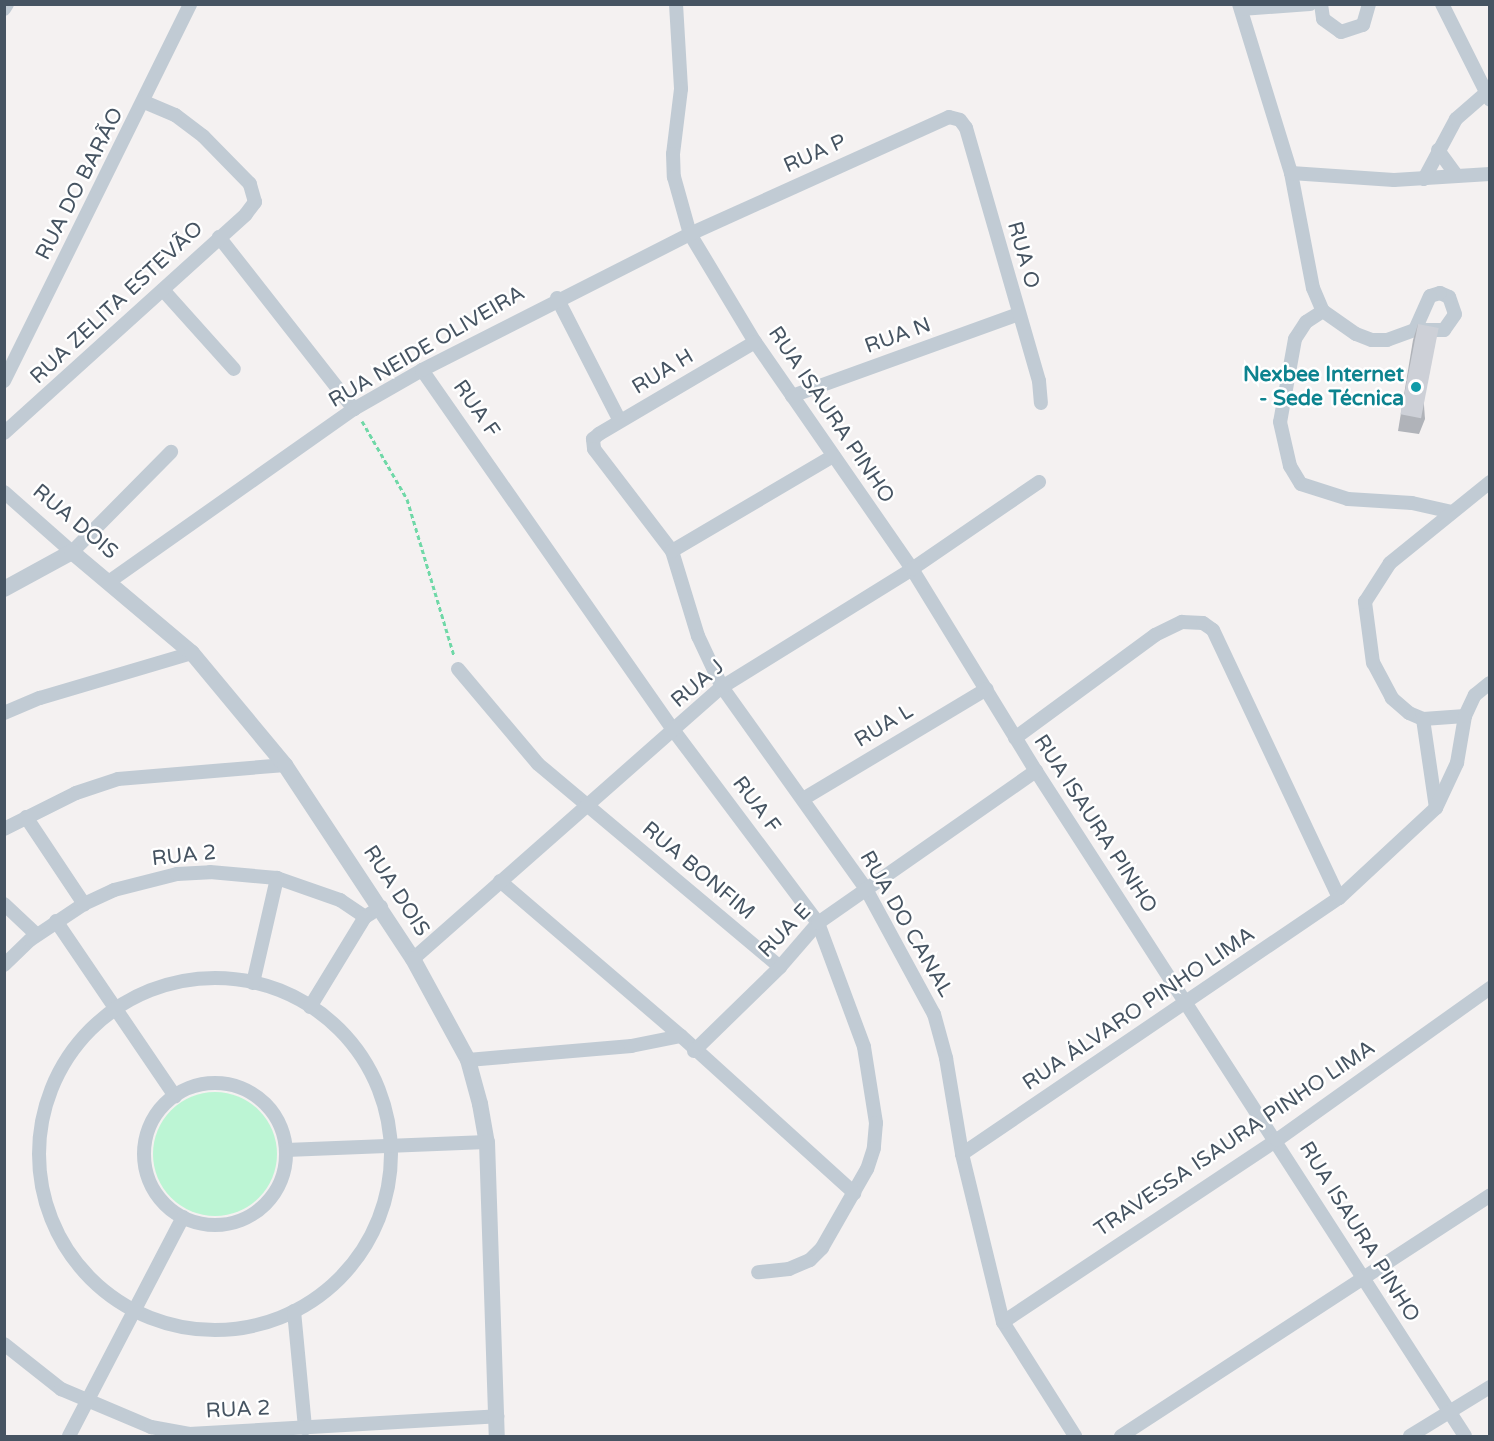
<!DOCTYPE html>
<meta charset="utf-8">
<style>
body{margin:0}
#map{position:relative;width:1494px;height:1441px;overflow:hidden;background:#f4f1f1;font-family:"Varela Round",sans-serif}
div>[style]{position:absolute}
.green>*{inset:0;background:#bcf5d4}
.round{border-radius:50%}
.path>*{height:3px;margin-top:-1.5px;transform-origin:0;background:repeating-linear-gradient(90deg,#6fd8a7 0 4.5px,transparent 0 7.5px)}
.minor>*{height:14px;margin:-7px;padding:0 7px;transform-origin:7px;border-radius:7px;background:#c1cbd4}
.minor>.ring{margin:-7px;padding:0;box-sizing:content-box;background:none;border:14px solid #c1cbd4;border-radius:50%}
.tertiary>*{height:16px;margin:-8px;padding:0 8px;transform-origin:8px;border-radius:8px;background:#c1cbd4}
.wall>*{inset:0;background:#b0b3b9}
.building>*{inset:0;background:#cdd0d7;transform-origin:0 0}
.dots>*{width:16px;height:16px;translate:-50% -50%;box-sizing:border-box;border:3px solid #fff;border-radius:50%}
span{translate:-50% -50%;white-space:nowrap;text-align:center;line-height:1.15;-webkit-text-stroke:5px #fff;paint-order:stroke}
.street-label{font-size:21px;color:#465462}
.culture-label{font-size:21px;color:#0d838f;font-weight:700}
.right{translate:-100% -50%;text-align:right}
.frame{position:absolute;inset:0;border:6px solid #465462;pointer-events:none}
</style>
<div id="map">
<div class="green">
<i class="round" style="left:153px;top:1092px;width:124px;height:124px"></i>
</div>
<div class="path">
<i style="left:362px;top:421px;width:90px;rotate:60deg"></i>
<i style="left:407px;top:499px;width:164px;rotate:73.3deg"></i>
</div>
<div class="minor">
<i style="left:676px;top:4px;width:85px;rotate:86.6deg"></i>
<i style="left:681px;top:89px;width:65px;rotate:97deg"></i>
<i style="left:673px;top:154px;width:23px;rotate:88deg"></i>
<i style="left:674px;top:177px;width:59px;rotate:74.3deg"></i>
<i style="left:690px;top:234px;width:126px;rotate:59deg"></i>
<i style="left:755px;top:342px;width:276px;rotate:55.3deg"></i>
<i style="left:912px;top:569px;width:237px;rotate:58.5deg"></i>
<i style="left:1036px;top:771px;width:791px;rotate:57.17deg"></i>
<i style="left:1239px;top:4px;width:177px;rotate:72.9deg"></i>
<i style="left:1291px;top:173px;width:117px;rotate:79.2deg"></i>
<i style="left:1313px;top:288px;width:25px;rotate:67deg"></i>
<i style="left:1323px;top:311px;width:40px;rotate:34.9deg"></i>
<i style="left:1356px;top:334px;width:17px;rotate:21deg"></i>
<i style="left:1372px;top:340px;width:15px"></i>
<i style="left:1387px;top:340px;width:30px;rotate:-20deg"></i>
<i style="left:1415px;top:330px;width:29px"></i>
<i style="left:1444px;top:330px;width:19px;rotate:-55deg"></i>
<i style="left:1455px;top:314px;width:18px;rotate:-109deg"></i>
<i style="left:1449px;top:297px;width:10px;rotate:-156deg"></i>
<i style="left:1440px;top:293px;width:10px;rotate:163deg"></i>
<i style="left:1430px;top:296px;width:37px;rotate:114deg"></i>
<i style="left:1321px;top:4px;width:15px;rotate:82deg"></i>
<i style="left:1323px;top:19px;width:22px;rotate:36deg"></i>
<i style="left:1341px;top:32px;width:23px;rotate:-18deg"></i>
<i style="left:1363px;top:25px;width:22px;rotate:-74deg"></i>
<i style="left:1442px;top:4px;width:107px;rotate:63.4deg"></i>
<i style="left:4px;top:9px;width:6px;rotate:-59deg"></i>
<i style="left:1241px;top:9px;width:69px;rotate:-4.1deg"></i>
<i style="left:1438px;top:150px;width:32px;rotate:54deg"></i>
<i style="left:1291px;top:173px;width:103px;rotate:3.9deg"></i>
<i style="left:1394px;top:180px;width:96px;rotate:-3.6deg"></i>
<i style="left:1424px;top:179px;width:68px;rotate:-61.9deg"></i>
<i style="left:1456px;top:119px;width:40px;rotate:-41deg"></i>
<i style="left:219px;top:237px;width:219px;rotate:51.9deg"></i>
<i style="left:163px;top:290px;width:106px;rotate:48.1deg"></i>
<i style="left:557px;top:298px;width:138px;rotate:62.9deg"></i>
<i style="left:1323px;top:311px;width:20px;rotate:147deg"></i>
<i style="left:1306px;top:322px;width:20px;rotate:123deg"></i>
<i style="left:1295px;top:339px;width:84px;rotate:100.2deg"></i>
<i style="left:1280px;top:422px;width:45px;rotate:77.2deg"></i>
<i style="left:1290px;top:466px;width:21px;rotate:59deg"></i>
<i style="left:1301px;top:484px;width:49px;rotate:17.7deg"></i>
<i style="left:1348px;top:499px;width:64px;rotate:3.6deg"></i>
<i style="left:1412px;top:503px;width:41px;rotate:12.7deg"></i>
<i style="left:755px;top:342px;width:181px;rotate:149.5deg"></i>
<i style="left:599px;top:434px;width:8px;rotate:140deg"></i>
<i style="left:593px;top:439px;width:10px;rotate:84deg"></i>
<i style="left:594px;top:449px;width:128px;rotate:52.6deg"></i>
<i style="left:672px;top:551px;width:89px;rotate:73deg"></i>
<i style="left:698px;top:636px;width:56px;rotate:64.8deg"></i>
<i style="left:722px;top:687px;width:248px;rotate:54.5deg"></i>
<i style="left:866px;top:889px;width:142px;rotate:61.5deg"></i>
<i style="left:934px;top:1014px;width:46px;rotate:74.7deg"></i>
<i style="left:946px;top:1058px;width:97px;rotate:80.5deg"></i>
<i style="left:962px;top:1154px;width:173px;rotate:76.3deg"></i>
<i style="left:1003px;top:1322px;width:135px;rotate:57.7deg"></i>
<i style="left:422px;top:370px;width:440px;rotate:55.1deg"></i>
<i style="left:674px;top:731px;width:240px;rotate:53.1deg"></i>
<i style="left:818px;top:923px;width:132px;rotate:69.6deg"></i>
<i style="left:864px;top:1047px;width:77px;rotate:81deg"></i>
<i style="left:876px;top:1123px;width:25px;rotate:95deg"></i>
<i style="left:874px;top:1148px;width:22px;rotate:108deg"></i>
<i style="left:867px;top:1169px;width:91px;rotate:119.7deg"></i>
<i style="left:822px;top:1248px;width:17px;rotate:135deg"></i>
<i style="left:810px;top:1260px;width:23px;rotate:157deg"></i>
<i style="left:789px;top:1269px;width:31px;rotate:174deg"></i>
<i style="left:4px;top:381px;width:420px;rotate:-63.7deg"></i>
<i style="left:792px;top:396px;width:240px;rotate:-19.9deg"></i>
<i style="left:4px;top:433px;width:326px;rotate:-42.1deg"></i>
<i style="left:246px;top:214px;width:15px;rotate:-53deg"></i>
<i style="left:255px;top:202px;width:19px;rotate:-106deg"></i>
<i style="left:250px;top:184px;width:67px;rotate:-134.4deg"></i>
<i style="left:203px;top:136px;width:35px;rotate:-143deg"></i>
<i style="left:175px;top:115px;width:34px;rotate:-157deg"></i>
<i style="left:4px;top:492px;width:91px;rotate:41.4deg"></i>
<i style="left:72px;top:552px;width:141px;rotate:-45.3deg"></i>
<i style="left:672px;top:551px;width:187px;rotate:-30.5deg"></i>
<i style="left:110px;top:581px;width:299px;rotate:-35.2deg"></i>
<i style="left:354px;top:409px;width:78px;rotate:-29.8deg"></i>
<i style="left:422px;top:370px;width:301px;rotate:-26.9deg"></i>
<i style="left:690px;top:234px;width:284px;rotate:-24.3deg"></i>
<i style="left:949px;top:117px;width:11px;rotate:15deg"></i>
<i style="left:960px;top:120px;width:10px;rotate:53deg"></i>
<i style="left:966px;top:128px;width:263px;rotate:73.9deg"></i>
<i style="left:1039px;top:381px;width:22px;rotate:85deg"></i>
<i style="left:458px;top:669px;width:124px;rotate:49.9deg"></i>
<i style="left:538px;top:764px;width:316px;rotate:40deg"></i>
<i style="left:4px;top:713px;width:39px;rotate:-23deg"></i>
<i style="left:40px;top:698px;width:159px;rotate:-16.5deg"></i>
<i style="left:1465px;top:716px;width:42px;rotate:175.9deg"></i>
<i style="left:1423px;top:719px;width:15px;rotate:-157deg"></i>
<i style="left:1409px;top:713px;width:23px;rotate:-139deg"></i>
<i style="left:1392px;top:698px;width:40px;rotate:-118deg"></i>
<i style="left:1373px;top:663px;width:62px;rotate:-97.5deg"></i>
<i style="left:1365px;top:602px;width:46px;rotate:-57.3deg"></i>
<i style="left:1390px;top:563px;width:129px;rotate:-39deg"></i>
<i style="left:1423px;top:719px;width:90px;rotate:81.7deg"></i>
<i style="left:1015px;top:738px;width:174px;rotate:-36.3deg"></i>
<i style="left:1155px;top:635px;width:30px;rotate:-26deg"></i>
<i style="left:1182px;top:622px;width:21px;rotate:3deg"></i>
<i style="left:1203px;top:623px;width:12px;rotate:35deg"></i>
<i style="left:1213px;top:630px;width:296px;rotate:64.8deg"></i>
<i style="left:803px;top:799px;width:214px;rotate:-30.9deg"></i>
<i style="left:26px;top:817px;width:105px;rotate:56.3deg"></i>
<i style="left:4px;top:829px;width:80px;rotate:-26.6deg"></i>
<i style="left:76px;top:793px;width:44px;rotate:-18.4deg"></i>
<i style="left:118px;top:779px;width:168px;rotate:-4.8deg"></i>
<i style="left:500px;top:881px;width:238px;rotate:40.6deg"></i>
<i style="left:681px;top:1036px;width:234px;rotate:42.2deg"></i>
<i style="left:4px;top:904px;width:45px;rotate:43.2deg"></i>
<i style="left:56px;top:921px;width:212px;rotate:55.8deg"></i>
<i style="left:413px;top:959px;width:412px;rotate:-41.4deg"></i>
<i style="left:722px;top:687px;width:224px;rotate:-31.8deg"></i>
<i style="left:912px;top:569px;width:154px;rotate:-34.4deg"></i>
<i style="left:4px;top:965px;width:36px;rotate:-44deg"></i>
<i style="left:30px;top:940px;width:65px;rotate:-33.7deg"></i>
<i style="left:84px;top:904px;width:33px;rotate:-25deg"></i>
<i style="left:114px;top:890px;width:65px;rotate:-14.3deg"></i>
<i style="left:177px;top:874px;width:33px;rotate:-3deg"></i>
<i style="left:210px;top:872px;width:67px;rotate:5.1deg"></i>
<i style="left:277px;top:878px;width:67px;rotate:19.2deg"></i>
<i style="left:340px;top:900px;width:30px;rotate:34deg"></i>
<i style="left:365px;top:917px;width:19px;rotate:-32deg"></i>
<i class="ring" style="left:39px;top:978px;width:338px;height:338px"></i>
<i style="left:253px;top:983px;width:108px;rotate:-77.1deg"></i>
<i style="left:310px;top:1007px;width:105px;rotate:-58.6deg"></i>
<i style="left:694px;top:1051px;width:120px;rotate:-44.3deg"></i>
<i style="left:780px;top:967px;width:58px;rotate:-49.2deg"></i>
<i style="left:818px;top:923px;width:266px;rotate:-34.9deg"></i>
<i style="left:468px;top:1060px;width:164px;rotate:-4.9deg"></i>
<i style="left:631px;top:1046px;width:51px;rotate:-11.3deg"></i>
<i class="ring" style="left:144px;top:1083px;width:128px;height:128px"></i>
<i style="left:286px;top:1150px;width:201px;rotate:-2.3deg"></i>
<i style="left:962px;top:1154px;width:456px;rotate:-34.2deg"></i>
<i style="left:1339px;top:898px;width:132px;rotate:-42.9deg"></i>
<i style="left:1436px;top:808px;width:50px;rotate:-65deg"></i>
<i style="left:1457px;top:763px;width:48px;rotate:-80.3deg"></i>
<i style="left:1465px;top:716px;width:23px;rotate:-65deg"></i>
<i style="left:1475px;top:695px;width:19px;rotate:-39deg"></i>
<i style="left:294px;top:1311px;width:118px;rotate:84.6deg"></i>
<i style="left:1003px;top:1322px;width:329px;rotate:-33.6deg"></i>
<i style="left:1277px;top:1140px;width:262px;rotate:-35.5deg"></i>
<i style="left:4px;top:1344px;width:73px;rotate:38.3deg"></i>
<i style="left:61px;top:1389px;width:98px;rotate:22.9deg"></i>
<i style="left:151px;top:1427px;width:39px;rotate:10deg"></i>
<i style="left:189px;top:1434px;width:309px;rotate:-3.3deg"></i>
<i style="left:69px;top:1436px;width:247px;rotate:-62.5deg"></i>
<i style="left:1121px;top:1436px;width:441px;rotate:-33.1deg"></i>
<i style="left:1410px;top:1436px;width:94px;rotate:-31.5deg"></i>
</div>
<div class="tertiary">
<i style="left:4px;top:589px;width:77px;rotate:-28.6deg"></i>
<i style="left:72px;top:552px;width:157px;rotate:40.1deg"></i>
<i style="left:192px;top:653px;width:146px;rotate:50.3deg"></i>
<i style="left:285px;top:765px;width:232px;rotate:56.6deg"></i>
<i style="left:413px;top:959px;width:115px;rotate:61.4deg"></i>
<i style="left:468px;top:1060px;width:46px;rotate:74.7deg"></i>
<i style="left:480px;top:1104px;width:39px;rotate:80deg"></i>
<i style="left:487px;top:1142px;width:294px;rotate:88.1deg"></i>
</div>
<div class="wall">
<i style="clip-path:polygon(1418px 324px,1425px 419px,1419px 434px,1398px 431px,1413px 340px)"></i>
</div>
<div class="building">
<i style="left:1418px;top:324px;width:21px;height:92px;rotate:11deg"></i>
</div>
<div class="dots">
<i style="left:1416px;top:387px;background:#0f9aa8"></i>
</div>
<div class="street-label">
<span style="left:815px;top:154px;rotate:-24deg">RUA P</span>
<span style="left:80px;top:184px;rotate:-63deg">RUA DO BARÃO</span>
<span style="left:1023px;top:255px;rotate:74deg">RUA O</span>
<span style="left:117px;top:303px;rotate:-43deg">RUA ZELITA ESTEVÃO</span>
<span style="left:898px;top:336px;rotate:-20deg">RUA N</span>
<span style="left:427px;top:347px;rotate:-30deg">RUA NEIDE OLIVEIRA</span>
<span style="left:663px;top:372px;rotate:-31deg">RUA H</span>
<span style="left:476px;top:409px;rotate:55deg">RUA F</span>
<span style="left:831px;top:415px;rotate:56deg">RUA ISAURA PINHO</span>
<span style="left:75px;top:522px;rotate:40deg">RUA DOIS</span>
<span style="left:698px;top:684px;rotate:-40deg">RUA J</span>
<span style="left:884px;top:726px;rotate:-31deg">RUA L</span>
<span style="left:756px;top:805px;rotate:53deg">RUA F</span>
<span style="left:1095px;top:824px;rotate:57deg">RUA ISAURA PINHO</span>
<span style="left:184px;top:856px;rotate:-6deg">RUA 2</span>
<span style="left:698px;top:871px;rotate:40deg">RUA BONFIM</span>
<span style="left:396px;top:891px;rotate:57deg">RUA DOIS</span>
<span style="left:906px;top:924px;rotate:60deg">RUA DO CANAL</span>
<span style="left:785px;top:931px;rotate:-46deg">RUA E</span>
<span style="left:1139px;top:1009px;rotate:-34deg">RUA ÁLVARO PINHO LIMA</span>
<span style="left:1235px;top:1139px;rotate:-34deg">TRAVESSA ISAURA PINHO LIMA</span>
<span style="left:1359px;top:1232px;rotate:58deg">RUA ISAURA PINHO</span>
<span style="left:238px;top:1410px;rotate:-3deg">RUA 2</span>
</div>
<div class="culture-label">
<span class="right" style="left:1404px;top:387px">Nexbee Internet<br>- Sede Técnica</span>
</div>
<div class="frame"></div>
</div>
